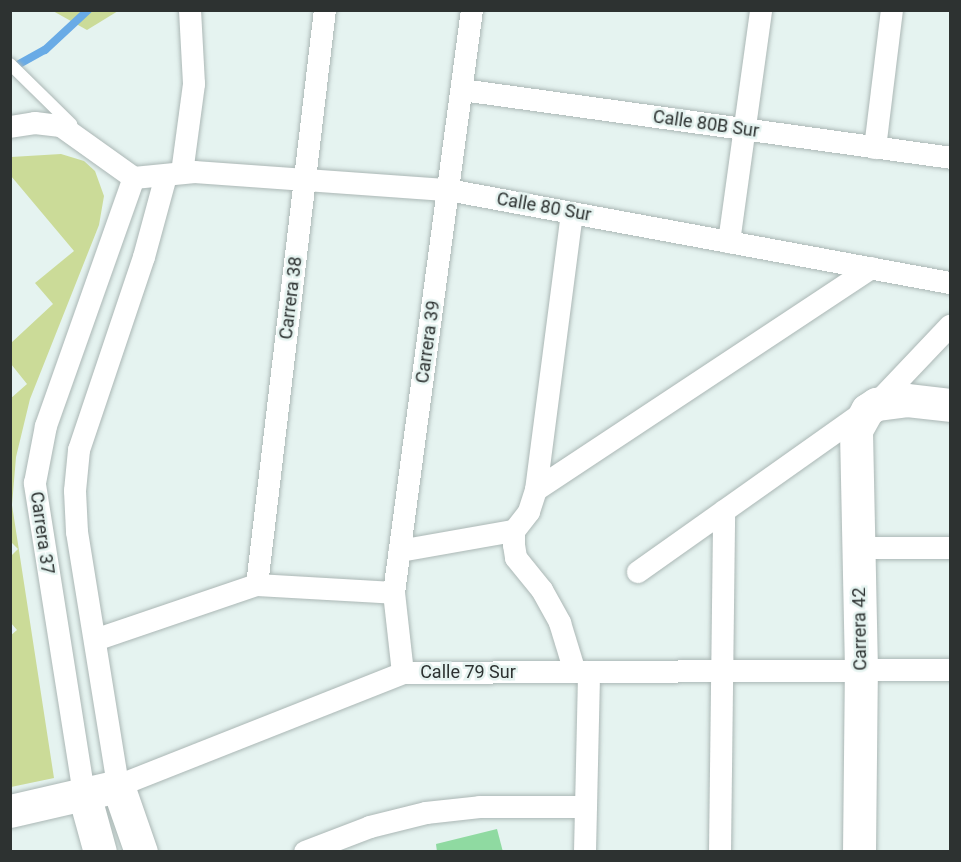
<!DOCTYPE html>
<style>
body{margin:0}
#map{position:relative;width:961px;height:862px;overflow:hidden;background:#e5f3f0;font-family:Roboto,sans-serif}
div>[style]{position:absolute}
.green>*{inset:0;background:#cbdb98}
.stream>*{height:8px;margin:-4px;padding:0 4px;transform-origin:4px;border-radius:4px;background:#69abe6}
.building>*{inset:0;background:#8fdaa1}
.roads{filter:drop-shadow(0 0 2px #abb7b5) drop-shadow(0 0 2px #abb7b5)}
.lane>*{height:12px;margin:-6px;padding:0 6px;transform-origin:6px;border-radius:6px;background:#fff}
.street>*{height:22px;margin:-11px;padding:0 11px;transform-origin:11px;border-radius:11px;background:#fff}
.secondary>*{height:33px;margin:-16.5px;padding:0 16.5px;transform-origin:16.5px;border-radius:16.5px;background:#fff}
span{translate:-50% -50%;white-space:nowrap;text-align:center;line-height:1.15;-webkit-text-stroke:5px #e5f3f0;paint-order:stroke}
.street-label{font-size:18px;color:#2d3231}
.frame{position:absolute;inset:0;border:12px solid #2d3231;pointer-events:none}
</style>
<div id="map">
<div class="green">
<i style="clip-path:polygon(53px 11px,118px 11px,87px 30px)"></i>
<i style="clip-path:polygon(61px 154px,84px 161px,95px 171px,104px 196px,99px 225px,30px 399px,16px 457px,12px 505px,54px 778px,11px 787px,10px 636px,17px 630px,11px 623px,10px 557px,18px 549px,10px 541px,10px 399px,27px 384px,11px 364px,11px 343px,53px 304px,35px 283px,74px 251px,11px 176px,11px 157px)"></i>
</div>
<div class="stream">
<i style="left:12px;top:68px;width:38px;rotate:-29deg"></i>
<i style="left:45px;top:50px;width:59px;rotate:-42.9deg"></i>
</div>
<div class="building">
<i style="clip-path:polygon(497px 829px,503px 852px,437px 852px,436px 844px)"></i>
</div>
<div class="roads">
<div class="lane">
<i style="left:10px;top:64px;width:86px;rotate:44.5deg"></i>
</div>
<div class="street">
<i style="left:462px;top:90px;width:493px;rotate:7.9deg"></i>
<i style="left:10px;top:127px;width:25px;rotate:-9deg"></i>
<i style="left:35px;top:123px;width:26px;rotate:7deg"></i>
<i style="left:61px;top:126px;width:90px;rotate:35.5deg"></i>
<i style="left:134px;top:178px;width:61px;rotate:-5.6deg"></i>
<i style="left:195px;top:172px;width:254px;rotate:4.1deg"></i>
<i style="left:448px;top:190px;width:511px;rotate:10.5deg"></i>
<i style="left:875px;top:148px;width:139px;rotate:-83deg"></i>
<i style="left:182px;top:173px;width:90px;rotate:-82.3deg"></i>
<i style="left:194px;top:84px;width:74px;rotate:-93.1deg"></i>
<i style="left:166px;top:176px;width:84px;rotate:105.2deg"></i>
<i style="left:144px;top:257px;width:204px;rotate:108.6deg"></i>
<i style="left:79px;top:450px;width:41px;rotate:95.6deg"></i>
<i style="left:75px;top:491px;width:41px;rotate:87.2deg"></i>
<i style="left:77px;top:532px;width:257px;rotate:80.8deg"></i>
<i style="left:118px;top:786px;width:307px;rotate:-21.6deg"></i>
<i style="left:403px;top:673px;width:547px;rotate:-0.31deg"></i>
<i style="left:572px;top:213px;width:279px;rotate:97.4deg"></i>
<i style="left:536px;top:490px;width:23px;rotate:108deg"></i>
<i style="left:529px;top:512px;width:24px;rotate:128deg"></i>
<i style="left:514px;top:531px;width:14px;rotate:90deg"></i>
<i style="left:514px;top:545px;width:13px;rotate:81deg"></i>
<i style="left:516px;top:558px;width:41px;rotate:50.9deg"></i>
<i style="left:542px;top:590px;width:38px;rotate:61deg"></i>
<i style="left:560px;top:623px;width:51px;rotate:73deg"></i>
<i style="left:729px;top:242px;width:234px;rotate:-82.1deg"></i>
<i style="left:876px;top:404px;width:108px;rotate:-46.5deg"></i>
<i style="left:536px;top:490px;width:402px;rotate:-33.5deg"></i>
<i style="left:858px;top:548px;width:92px"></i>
<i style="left:400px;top:551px;width:116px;rotate:-10deg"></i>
<i style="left:638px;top:572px;width:278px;rotate:-35.3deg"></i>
<i style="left:257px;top:585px;width:579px;rotate:-83.26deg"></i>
<i style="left:95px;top:640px;width:171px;rotate:-18.8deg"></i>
<i style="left:257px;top:585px;width:137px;rotate:3.3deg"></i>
<i style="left:403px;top:673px;width:81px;rotate:-96.4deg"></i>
<i style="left:394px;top:593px;width:588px;rotate:-82.38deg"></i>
<i style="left:84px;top:794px;width:315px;rotate:-99deg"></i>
<i style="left:35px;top:483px;width:58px;rotate:-79.1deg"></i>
<i style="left:46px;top:426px;width:263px;rotate:-70.5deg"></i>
<i style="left:305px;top:852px;width:70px;rotate:-21deg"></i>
<i style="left:370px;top:827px;width:58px;rotate:-14deg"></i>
<i style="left:426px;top:813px;width:54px;rotate:-6.3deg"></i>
<i style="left:480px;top:807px;width:106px"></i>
<i style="left:585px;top:852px;width:180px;rotate:-88.7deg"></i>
<i style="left:720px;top:852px;width:341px;rotate:-89.3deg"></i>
</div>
<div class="secondary">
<i style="left:84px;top:794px;width:60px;rotate:74.6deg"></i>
<i style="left:10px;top:811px;width:111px;rotate:-13deg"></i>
<i style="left:118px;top:786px;width:70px;rotate:70.8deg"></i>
<i style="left:859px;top:852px;width:182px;rotate:-89.4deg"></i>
<i style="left:861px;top:670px;width:240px;rotate:-91.2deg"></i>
<i style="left:856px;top:430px;width:23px;rotate:-61deg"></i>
<i style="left:867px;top:410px;width:11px;rotate:-34deg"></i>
<i style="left:876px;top:404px;width:31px;rotate:-7deg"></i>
<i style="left:907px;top:400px;width:43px;rotate:6.6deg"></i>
</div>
</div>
<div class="street-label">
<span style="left:706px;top:124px;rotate:8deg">Calle 80B Sur</span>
<span style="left:544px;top:207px;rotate:10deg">Calle 80 Sur</span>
<span style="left:291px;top:298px;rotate:-83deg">Carrera 38</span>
<span style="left:428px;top:342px;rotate:-82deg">Carrera 39</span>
<span style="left:42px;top:533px;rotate:82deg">Carrera 37</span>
<span style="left:860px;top:629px;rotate:-91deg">Carrera 42</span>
<span style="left:468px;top:672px">Calle 79 Sur</span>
</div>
<div class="frame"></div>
</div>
